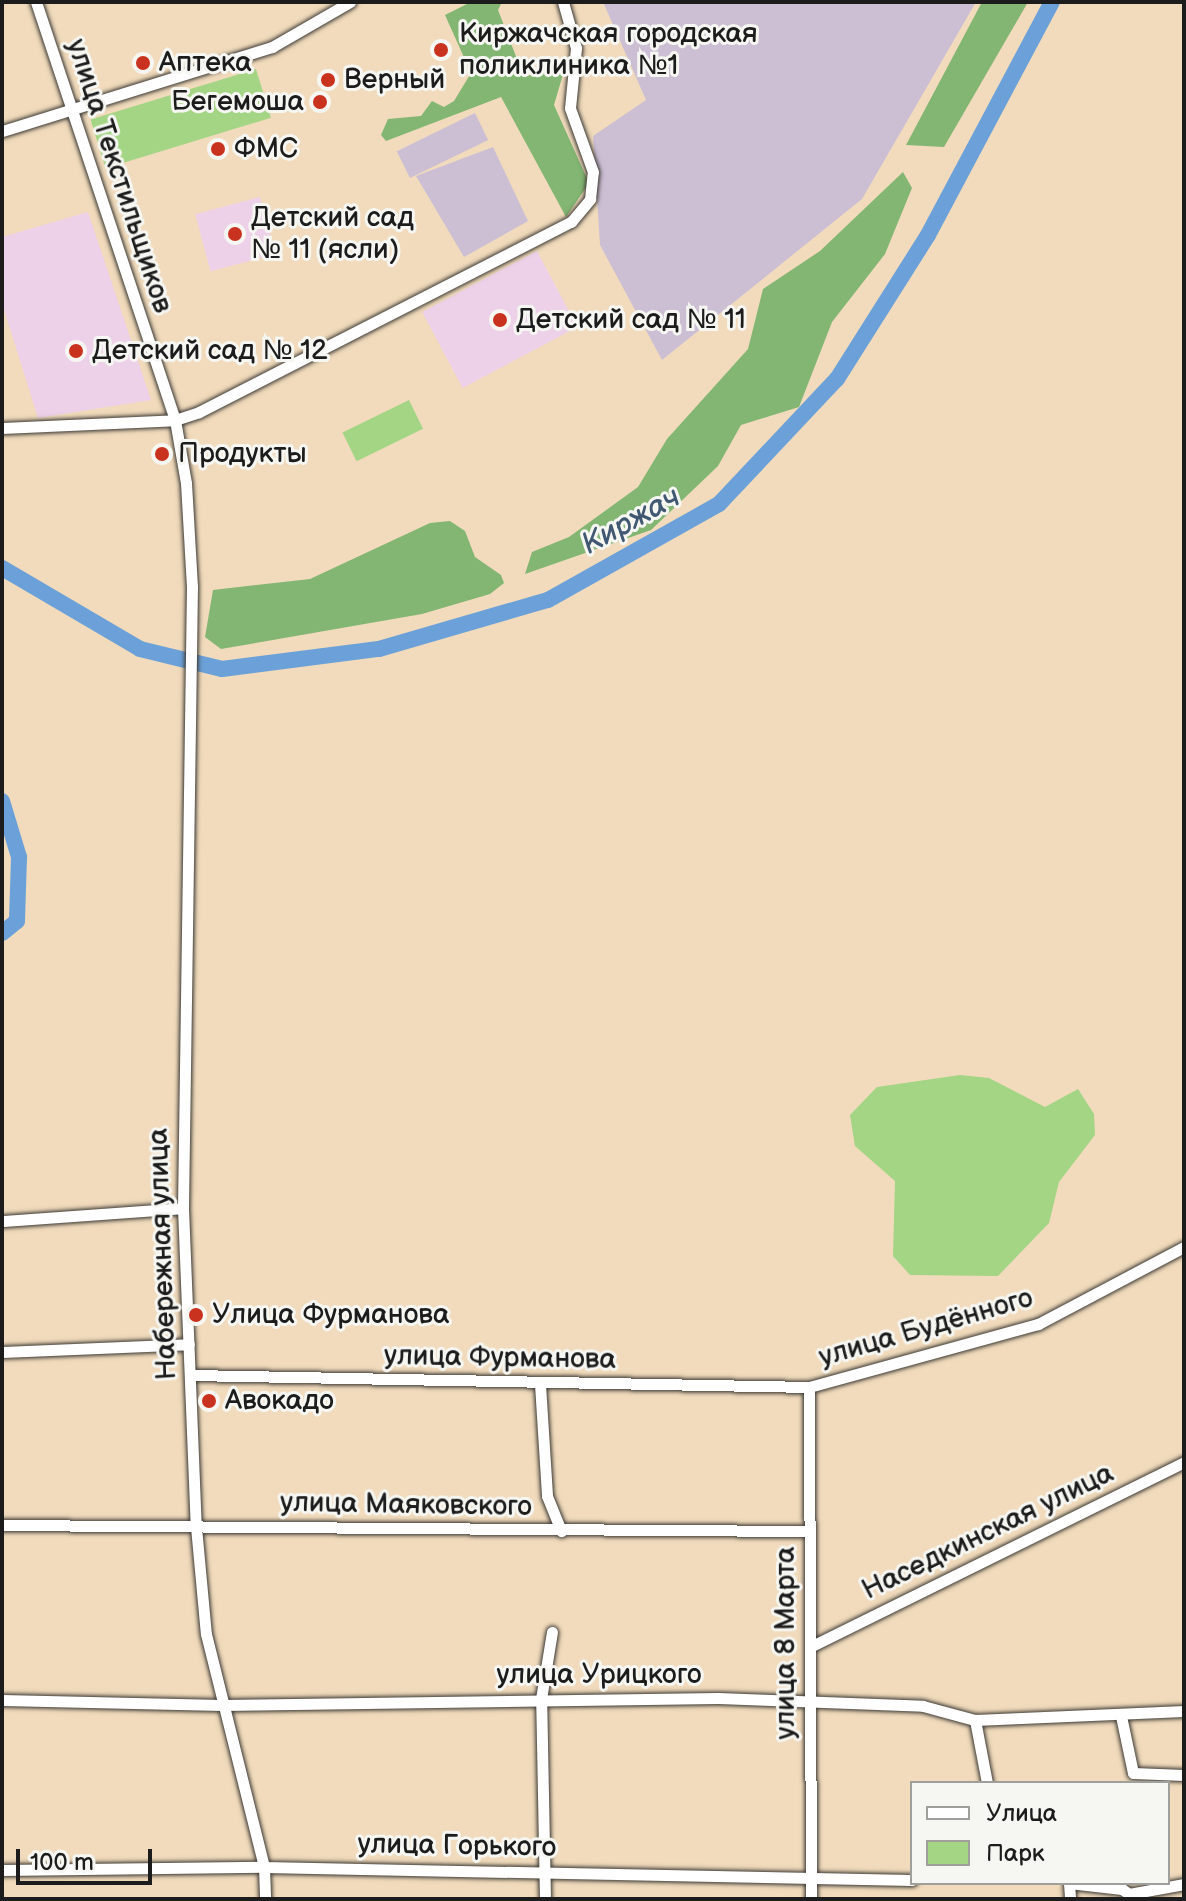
<!DOCTYPE html>
<meta charset="utf-8">
<style>
body{margin:0}
#map{position:relative;width:1186px;height:1901px;overflow:hidden;background:#f1dbbc;font-family:"Balsamiq Sans",sans-serif}
div>[style]{position:absolute}
.built>*{inset:0;background:#edd1e9;transform-origin:0 0}
.industrial>*{inset:0;background:#ccbfd4;transform-origin:0 0}
.green>*{inset:0;background:#a3d584;transform-origin:0 0}
.forest>*{inset:0;background:#82b672}
.river>*{height:16px;margin:-8px;padding:0 8px;transform-origin:8px;border-radius:8px;background:#6ba1d8}
.roads{filter:drop-shadow(0 0 2px #3c3934) drop-shadow(0 0 2px #3c3934)}
.minor>*{height:11px;margin:-5.5px;padding:0 5.5px;transform-origin:5.5px;border-radius:5.5px;background:#fff}
.dots>*{width:22px;height:22px;translate:-50% -50%;box-sizing:border-box;border:4px solid #f6f6f2;border-radius:50%}
span{translate:-50% -50%;white-space:nowrap;text-align:center;line-height:1.15;-webkit-text-stroke:6px #f6f6f2;paint-order:stroke}
.poi-label{font-size:28px;color:#1c1c1c}
.left{translate:0 -50%;text-align:left}
.right{translate:-100% -50%;text-align:right}
.street-label{font-size:28px;color:#1c1c1c}
.water-label{font-size:30px;color:#405871;font-style:italic}
.frame{position:absolute;inset:0;border:4px solid #1c1c1c;pointer-events:none}
.legend{position:absolute;left:910px;top:1781px;width:260px;height:104px;box-sizing:border-box;background:#f6f6f2;border:2px solid #9f9f9c;margin:0;padding:10px 14px;list-style:none;font-size:24px;color:#1c1c1c}
.legend li{display:flex;align-items:center;gap:16px;height:40px}
.legend b{width:40px;border:2px solid #9f9f9c}
.scale{position:absolute;left:16px;top:1849px;width:136px;height:36px;box-sizing:border-box;border:4px solid #1c1c1c;border-top:0;padding-left:10px;font-size:24px;line-height:28px;white-space:nowrap;color:#1c1c1c;-webkit-text-stroke:6px #f6f6f2;paint-order:stroke}
</style>
<div id="map">
<div class="built">
<i style="left:260px;top:197px;width:59px;height:67px;rotate:75deg"></i>
<i style="clip-path:polygon(88px 212px,151px 400px,38px 418px,2px 303px,2px 237px)"></i>
<i style="left:537px;top:251px;width:86px;height:130px;rotate:62deg"></i>
</div>
<div class="industrial">
<i style="clip-path:polygon(603px 2px,976px 2px,862px 199px,662px 360px,600px 245px,593px 136px,646px 100px)"></i>
<i style="left:475px;top:113px;width:30px;height:87px;rotate:64deg"></i>
<i style="clip-path:polygon(493px 147px,528px 221px,464px 257px,416px 176px)"></i>
</div>
<div class="green">
<i style="left:256px;top:69px;width:51px;height:173px;rotate:73deg"></i>
<i style="left:409px;top:400px;width:32px;height:74px;rotate:64deg"></i>
<i style="clip-path:polygon(960px 1075px,989px 1078px,1045px 1107px,1078px 1089px,1094px 1114px,1095px 1135px,1059px 1182px,1049px 1223px,998px 1276px,910px 1275px,893px 1256px,895px 1181px,855px 1146px,850px 1115px,877px 1087px)"></i>
</div>
<div class="forest">
<i style="clip-path:polygon(471px 2px,502px 2px,498px 10px,524px 77px,566px 64px,554px 105px,589px 183px,566px 217px,501px 97px,386px 141px,381px 135px,388px 119px,421px 116px,432px 101px,444px 107px,454px 101px,471px 73px,445px 15px)"></i>
<i style="clip-path:polygon(982px 2px,1028px 2px,944px 147px,906px 145px)"></i>
<i style="clip-path:polygon(903px 172px,912px 188px,885px 254px,832px 322px,799px 407px,741px 425px,718px 466px,651px 530px,525px 574px,532px 552px,569px 537px,638px 487px,667px 439px,748px 349px,763px 289px,820px 251px)"></i>
<i style="clip-path:polygon(450px 521px,465px 531px,475px 557px,501px 575px,504px 583px,490px 594px,422px 614px,221px 649px,205px 637px,213px 590px,310px 579px,430px 523px)"></i>
</div>
<div class="river">
<i style="left:2px;top:568px;width:160px;rotate:30.4deg"></i>
<i style="left:140px;top:649px;width:84px;rotate:13.7deg"></i>
<i style="left:222px;top:669px;width:158px;rotate:-7.3deg"></i>
<i style="left:379px;top:649px;width:176px;rotate:-16.2deg"></i>
<i style="left:548px;top:600px;width:196px;rotate:-29.3deg"></i>
<i style="left:719px;top:504px;width:172px;rotate:-46.7deg"></i>
<i style="left:837px;top:379px;width:170px;rotate:-57.7deg"></i>
<i style="left:928px;top:235px;width:264px;rotate:-62deg"></i>
<i style="left:2px;top:801px;width:59px;rotate:73.1deg"></i>
<i style="left:19px;top:857px;width:64px;rotate:91.8deg"></i>
<i style="left:17px;top:921px;width:19px;rotate:141deg"></i>
</div>
<div class="roads">
<div class="minor">
<i style="left:36px;top:2px;width:441px;rotate:71.6deg"></i>
<i style="left:175px;top:420px;width:64px;rotate:80.1deg"></i>
<i style="left:186px;top:483px;width:103px;rotate:86.7deg"></i>
<i style="left:192px;top:586px;width:622px;rotate:90.83deg"></i>
<i style="left:183px;top:1208px;width:319px;rotate:87.7deg"></i>
<i style="left:196px;top:1527px;width:107px;rotate:84.7deg"></i>
<i style="left:206px;top:1634px;width:240px;rotate:76deg"></i>
<i style="left:264px;top:1867px;width:32px;rotate:88deg"></i>
<i style="left:2px;top:131px;width:283px;rotate:-17.3deg"></i>
<i style="left:272px;top:47px;width:90px;rotate:-30deg"></i>
<i style="left:2px;top:428px;width:173px;rotate:-2.6deg"></i>
<i style="left:175px;top:420px;width:25px;rotate:-18deg"></i>
<i style="left:199px;top:412px;width:418px;rotate:-27.1deg"></i>
<i style="left:571px;top:222px;width:30px;rotate:-50deg"></i>
<i style="left:590px;top:199px;width:27px;rotate:-84deg"></i>
<i style="left:593px;top:172px;width:68px;rotate:-109.8deg"></i>
<i style="left:570px;top:108px;width:60px;rotate:-84.3deg"></i>
<i style="left:576px;top:48px;width:48px;rotate:-105.8deg"></i>
<i style="left:2px;top:1221px;width:181px;rotate:-4.1deg"></i>
<i style="left:2px;top:1352px;width:187px;rotate:-2.4deg"></i>
<i style="left:191px;top:1375px;width:618px;rotate:1.11deg"></i>
<i style="left:809px;top:1387px;width:238px;rotate:-15.4deg"></i>
<i style="left:1038px;top:1324px;width:165px;rotate:-27.8deg"></i>
<i style="left:540px;top:1384px;width:112px;rotate:86.4deg"></i>
<i style="left:547px;top:1496px;width:38px;rotate:68deg"></i>
<i style="left:809px;top:1387px;width:512px;rotate:89.78deg"></i>
<i style="left:2px;top:1525px;width:808px;rotate:0.43deg"></i>
<i style="left:814px;top:1645px;width:413px;rotate:-26.3deg"></i>
<i style="left:2px;top:1700px;width:220px;rotate:1.3deg"></i>
<i style="left:222px;top:1705px;width:496px;rotate:-0.8deg"></i>
<i style="left:718px;top:1698px;width:205px;rotate:2.2deg"></i>
<i style="left:923px;top:1706px;width:54px;rotate:15.1deg"></i>
<i style="left:975px;top:1720px;width:209px;rotate:-2.5deg"></i>
<i style="left:1121px;top:1716px;width:58px;rotate:78.1deg"></i>
<i style="left:1133px;top:1773px;width:51px;rotate:2.2deg"></i>
<i style="left:975px;top:1720px;width:64px;rotate:79.2deg"></i>
<i style="left:2px;top:1870px;width:262px;rotate:-0.7deg"></i>
<i style="left:264px;top:1867px;width:648px;rotate:1.15deg"></i>
<i style="left:1069px;top:1883px;width:53px;rotate:6.5deg"></i>
<i style="left:1122px;top:1889px;width:17px;rotate:36deg"></i>
<i style="left:1069px;top:1883px;width:16px;rotate:86deg"></i>
<i style="left:1129px;top:1894px;width:56px;rotate:-10.3deg"></i>
<i style="left:545px;top:1899px;width:200px;rotate:-91.1deg"></i>
<i style="left:541px;top:1699px;width:68px;rotate:-80.7deg"></i>
</div>
</div>
<div class="dots">
<i style="left:441px;top:50px;background:#c8321e"></i>
<i style="left:143px;top:63px;background:#c8321e"></i>
<i style="left:328px;top:80px;background:#c8321e"></i>
<i style="left:320px;top:102px;background:#c8321e"></i>
<i style="left:218px;top:149px;background:#c8321e"></i>
<i style="left:235px;top:234px;background:#c8321e"></i>
<i style="left:500px;top:320px;background:#c8321e"></i>
<i style="left:76px;top:351px;background:#c8321e"></i>
<i style="left:162px;top:454px;background:#c8321e"></i>
<i style="left:196px;top:1315px;background:#c8321e"></i>
<i style="left:209px;top:1401px;background:#c8321e"></i>
</div>
<div class="poi-label">
<span class="left" style="left:459px;top:50px">Киржачская городская<br>поликлиника №1</span>
<span class="left" style="left:159px;top:63px">Аптека</span>
<span class="left" style="left:344px;top:80px">Верный</span>
<span class="right" style="left:304px;top:102px">Бегемоша</span>
<span class="left" style="left:234px;top:149px">ФМС</span>
<span class="left" style="left:251px;top:234px">Детский сад<br>№ 11 (ясли)</span>
<span class="left" style="left:516px;top:320px">Детский сад № 11</span>
<span class="left" style="left:92px;top:351px">Детский сад № 12</span>
<span class="left" style="left:178px;top:454px">Продукты</span>
<span class="left" style="left:212px;top:1315px">Улица Фурманова</span>
<span class="left" style="left:225px;top:1401px">Авокадо</span>
</div>
<div class="street-label">
<span style="left:119px;top:176px;rotate:72deg">улица Текстильщиков</span>
<span style="left:163px;top:1254px;rotate:-92deg">Набережная улица</span>
<span style="left:926px;top:1328px;rotate:-16deg">улица Будённого</span>
<span style="left:500px;top:1358px;rotate:1deg">улица Фурманова</span>
<span style="left:406px;top:1505px;rotate:1deg">улица Маяковского</span>
<span style="left:988px;top:1532px;rotate:-26deg">Наседкинская улица</span>
<span style="left:786px;top:1643px;rotate:-90deg">улица 8 Марта</span>
<span style="left:599px;top:1675px">улица Урицкого</span>
<span style="left:457px;top:1846px;rotate:1deg">улица Горького</span>
</div>
<div class="water-label">
<span style="left:631px;top:521px;rotate:-29deg">Киржач</span>
</div>
<div class="frame"></div>
<ul class="legend">
<li><b style="height:10px;background:#fff"></b>Улица</li>
<li><b style="height:22px;background:#a3d584"></b>Парк</li>
</ul>
<div class="scale">100 m</div>
</div>
